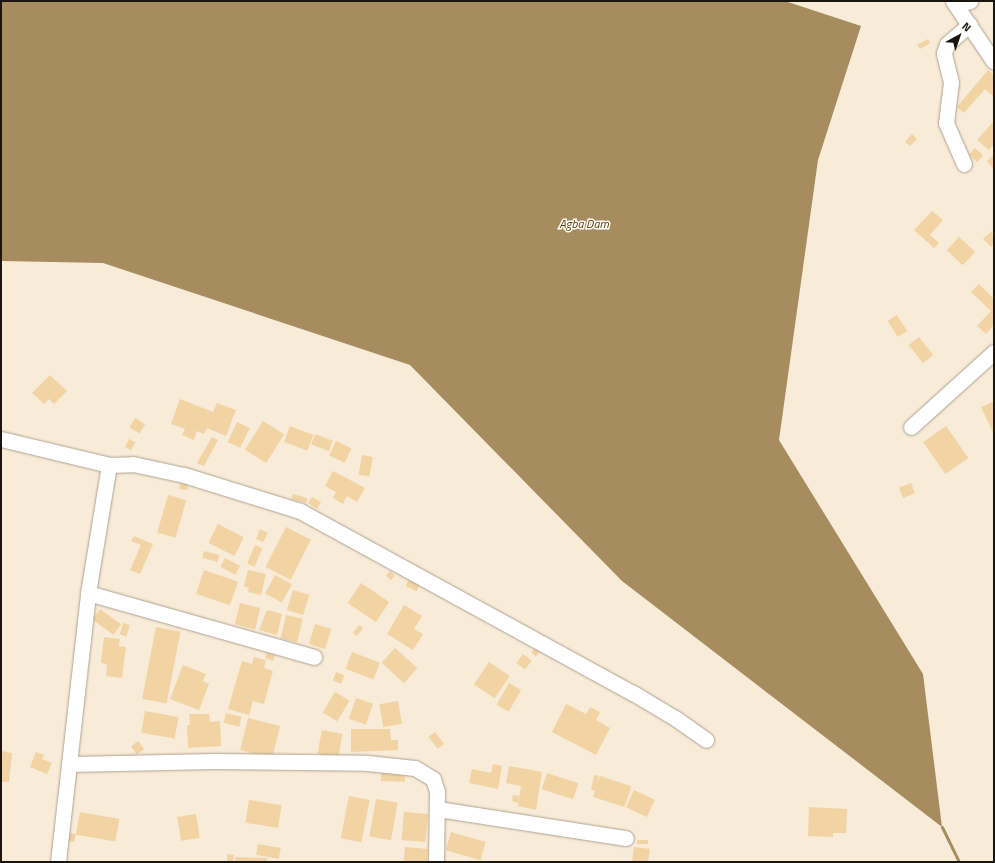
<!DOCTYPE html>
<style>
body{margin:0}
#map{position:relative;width:995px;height:863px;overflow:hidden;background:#f8ebd8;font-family:"Titillium Web",sans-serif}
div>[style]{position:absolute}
.water>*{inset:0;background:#a78c5f}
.stream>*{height:3px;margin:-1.5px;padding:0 1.5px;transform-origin:1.5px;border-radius:1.5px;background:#a78c5f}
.building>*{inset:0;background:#f1d3a4;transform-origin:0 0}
.roads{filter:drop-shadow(0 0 1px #aea290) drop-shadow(0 0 1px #aea290)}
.minor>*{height:15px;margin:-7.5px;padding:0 7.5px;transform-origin:7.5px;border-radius:7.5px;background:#fff}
span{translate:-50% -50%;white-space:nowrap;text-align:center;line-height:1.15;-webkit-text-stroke:3px #fff;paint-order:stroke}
.water-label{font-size:12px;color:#5a3e00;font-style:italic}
.frame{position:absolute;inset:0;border:2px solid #1a160f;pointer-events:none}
.north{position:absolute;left:939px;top:16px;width:40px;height:40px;-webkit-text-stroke:3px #fff;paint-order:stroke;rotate:40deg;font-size:11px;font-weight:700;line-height:16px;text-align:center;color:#1a160f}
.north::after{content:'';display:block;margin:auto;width:14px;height:18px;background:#1a160f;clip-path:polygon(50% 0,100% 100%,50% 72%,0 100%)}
</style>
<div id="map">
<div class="water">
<i style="clip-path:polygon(1px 1px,785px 1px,861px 26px,818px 160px,779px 440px,923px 674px,942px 827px,622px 581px,410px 365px,103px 263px,1px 261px)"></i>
</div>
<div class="stream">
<i style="left:942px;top:827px;width:39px;rotate:64deg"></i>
</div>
<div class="building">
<i style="clip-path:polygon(928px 39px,930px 43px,920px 49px,917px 45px)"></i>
<i style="clip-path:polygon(988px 70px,994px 75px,994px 97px,985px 89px,964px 113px,957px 107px)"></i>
<i style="clip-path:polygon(994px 121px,994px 144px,989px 150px,977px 140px)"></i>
<i style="clip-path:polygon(912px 134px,917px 139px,910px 146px,905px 142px)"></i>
<i style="left:975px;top:148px;width:11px;height:9px;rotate:41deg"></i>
<i style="clip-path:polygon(994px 155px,994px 170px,987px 161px)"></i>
<i style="clip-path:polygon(932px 211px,943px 220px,930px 235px,939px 243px,934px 248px,914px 230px)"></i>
<i style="clip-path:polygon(992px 231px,994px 244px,991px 247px,983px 239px)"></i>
<i style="left:959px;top:237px;width:22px;height:18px;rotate:43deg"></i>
<i style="clip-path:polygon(979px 284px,994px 299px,994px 325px,986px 334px,977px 326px,991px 311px,971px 292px)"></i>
<i style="left:897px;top:315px;width:19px;height:11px;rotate:58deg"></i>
<i style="left:919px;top:337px;width:23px;height:13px;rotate:52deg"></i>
<i style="clip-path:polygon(50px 375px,67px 391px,54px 404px,49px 399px,44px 404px,32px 393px)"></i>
<i style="clip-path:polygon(180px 399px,213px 412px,217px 403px,236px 410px,226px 436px,207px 428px,204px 434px,197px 431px,194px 440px,182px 435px,185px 429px,171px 424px)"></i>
<i style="clip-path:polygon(994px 401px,994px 434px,981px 407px)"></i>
<i style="left:135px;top:418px;width:12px;height:11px;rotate:31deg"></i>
<i style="left:263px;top:421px;width:25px;height:34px;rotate:32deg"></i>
<i style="left:237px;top:422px;width:14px;height:22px;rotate:25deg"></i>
<i style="left:290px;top:426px;width:25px;height:17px;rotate:21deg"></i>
<i style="left:946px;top:426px;width:39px;height:28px;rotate:55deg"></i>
<i style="left:315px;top:434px;width:19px;height:11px;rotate:21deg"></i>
<i style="clip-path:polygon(212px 437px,218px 440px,204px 466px,197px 463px)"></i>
<i style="left:129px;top:439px;width:7px;height:9px;rotate:27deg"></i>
<i style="left:336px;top:441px;width:17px;height:16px;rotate:25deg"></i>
<i style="left:362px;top:455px;width:11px;height:20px;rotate:10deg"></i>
<i style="clip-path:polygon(333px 471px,365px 488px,357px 502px,347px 496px,343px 504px,333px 498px,336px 492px,325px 486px)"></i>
<i style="left:180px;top:483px;width:8px;height:6px;rotate:7deg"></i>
<i style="left:911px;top:483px;width:11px;height:13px;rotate:68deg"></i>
<i style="left:293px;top:494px;width:15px;height:5px;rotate:16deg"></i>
<i style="left:168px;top:495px;width:19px;height:39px;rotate:16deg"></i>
<i style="clip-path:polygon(312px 497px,321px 502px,317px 509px,308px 503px)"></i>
<i style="left:218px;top:524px;width:29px;height:21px;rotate:27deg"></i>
<i style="left:286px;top:527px;width:28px;height:45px;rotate:27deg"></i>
<i style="clip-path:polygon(260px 529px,268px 533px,263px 542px,256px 539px)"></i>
<i style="clip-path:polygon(134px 536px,153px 544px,140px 574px,130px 570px,141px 545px,131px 541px)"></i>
<i style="left:255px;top:545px;width:8px;height:20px;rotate:23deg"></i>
<i style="left:204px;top:551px;width:16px;height:7px;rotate:15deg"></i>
<i style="left:225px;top:558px;width:17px;height:10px;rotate:28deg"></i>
<i style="left:204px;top:570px;width:36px;height:25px;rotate:19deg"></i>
<i style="clip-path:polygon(248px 570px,266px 574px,261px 595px,248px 592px,249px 588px,244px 586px)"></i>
<i style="left:390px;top:571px;width:7px;height:6px;rotate:45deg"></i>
<i style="left:275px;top:575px;width:19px;height:21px;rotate:28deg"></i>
<i style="left:409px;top:579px;width:12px;height:8px;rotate:24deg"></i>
<i style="left:361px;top:583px;width:34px;height:24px;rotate:34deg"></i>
<i style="left:293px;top:590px;width:17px;height:21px;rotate:17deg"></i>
<i style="left:240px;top:603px;width:21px;height:22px;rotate:14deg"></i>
<i style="clip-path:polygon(404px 605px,422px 616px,414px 629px,423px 634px,413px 650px,387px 634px)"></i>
<i style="left:100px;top:609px;width:26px;height:13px;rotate:36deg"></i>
<i style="clip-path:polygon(267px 610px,282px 614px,277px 635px,259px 630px)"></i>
<i style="left:286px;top:615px;width:17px;height:24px;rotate:13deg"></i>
<i style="left:123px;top:623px;width:7px;height:12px;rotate:16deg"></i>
<i style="left:315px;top:624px;width:17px;height:21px;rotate:17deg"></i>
<i style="left:359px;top:625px;width:5px;height:10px;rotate:37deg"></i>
<i style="left:156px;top:627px;width:25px;height:73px;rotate:11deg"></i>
<i style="clip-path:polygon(104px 637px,120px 639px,119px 646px,126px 647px,122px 678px,106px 676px,107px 664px,101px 663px)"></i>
<i style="left:395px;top:648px;width:30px;height:20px;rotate:42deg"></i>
<i style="left:535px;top:648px;width:6px;height:6px;rotate:39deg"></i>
<i style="left:352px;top:652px;width:30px;height:18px;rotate:21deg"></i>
<i style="clip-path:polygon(267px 653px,275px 655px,273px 661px,265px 658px)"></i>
<i style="left:523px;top:654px;width:11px;height:11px;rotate:38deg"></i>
<i style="clip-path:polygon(254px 657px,266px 660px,264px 668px,273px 671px,264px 704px,253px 701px,249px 715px,228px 709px,242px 661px,252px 664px)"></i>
<i style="left:489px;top:662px;width:25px;height:27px;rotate:34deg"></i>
<i style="clip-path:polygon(183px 665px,206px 674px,203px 681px,209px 684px,199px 710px,170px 699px)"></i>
<i style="left:336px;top:672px;width:9px;height:9px;rotate:21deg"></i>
<i style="left:509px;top:683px;width:14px;height:25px;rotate:30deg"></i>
<i style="left:335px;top:692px;width:17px;height:24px;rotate:31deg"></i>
<i style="left:356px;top:698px;width:18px;height:22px;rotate:19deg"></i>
<i style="left:398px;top:701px;width:23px;height:19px;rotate:80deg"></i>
<i style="clip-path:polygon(566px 704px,586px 714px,590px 707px,600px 712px,596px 720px,610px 728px,596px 755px,552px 732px)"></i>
<i style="left:145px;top:711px;width:34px;height:22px;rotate:10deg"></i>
<i style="left:226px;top:713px;width:16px;height:10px;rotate:14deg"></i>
<i style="clip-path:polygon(189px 714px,209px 714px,210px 722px,220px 721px,221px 746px,188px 748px,187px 725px,190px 725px)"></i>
<i style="left:248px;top:718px;width:33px;height:33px;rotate:14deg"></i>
<i style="clip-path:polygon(351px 729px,390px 729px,391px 740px,398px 740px,398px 750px,351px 752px)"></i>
<i style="left:322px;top:730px;width:21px;height:24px;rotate:11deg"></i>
<i style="left:435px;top:732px;width:15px;height:8px;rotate:53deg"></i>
<i style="left:138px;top:741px;width:10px;height:9px;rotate:53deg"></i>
<i style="clip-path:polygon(1px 751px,12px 753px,9px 782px,1px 782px)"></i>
<i style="clip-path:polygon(36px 752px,44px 755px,42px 759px,52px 763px,47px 774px,30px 767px)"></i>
<i style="clip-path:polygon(493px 764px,502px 766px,498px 789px,469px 783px,472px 769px,491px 773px)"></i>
<i style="clip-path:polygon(509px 766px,542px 772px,536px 810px,518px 806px,521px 786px,506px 783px)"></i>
<i style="left:381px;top:771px;width:24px;height:10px;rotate:2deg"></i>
<i style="left:547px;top:773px;width:33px;height:17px;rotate:18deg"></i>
<i style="left:594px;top:775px;width:5px;height:15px;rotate:11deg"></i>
<i style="left:600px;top:776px;width:33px;height:22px;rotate:18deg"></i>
<i style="left:634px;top:790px;width:23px;height:19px;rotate:25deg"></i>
<i style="clip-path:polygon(513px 795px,519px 796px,518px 803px,512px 801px)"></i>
<i style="left:349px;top:796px;width:21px;height:43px;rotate:11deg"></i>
<i style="left:376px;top:799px;width:22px;height:38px;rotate:10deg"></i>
<i style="left:249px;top:800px;width:33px;height:23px;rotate:9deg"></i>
<i style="clip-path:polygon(809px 807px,847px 809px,846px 833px,833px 833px,833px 837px,808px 836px)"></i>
<i style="left:80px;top:812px;width:40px;height:23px;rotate:10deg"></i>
<i style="left:404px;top:812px;width:24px;height:28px;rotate:5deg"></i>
<i style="left:196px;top:814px;width:24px;height:19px;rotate:81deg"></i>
<i style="left:451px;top:832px;width:36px;height:19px;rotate:16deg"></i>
<i style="clip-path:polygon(69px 833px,76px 834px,74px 842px,67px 841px)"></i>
<i style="left:637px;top:840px;width:11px;height:4px"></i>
<i style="left:258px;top:844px;width:23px;height:11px;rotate:10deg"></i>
<i style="left:405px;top:847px;width:23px;height:15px;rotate:5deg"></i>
<i style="clip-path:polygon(634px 847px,650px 849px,648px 862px,632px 862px)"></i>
<i style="clip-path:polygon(227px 854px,234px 855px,233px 862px,227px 862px)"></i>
<i style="clip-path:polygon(235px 857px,267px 858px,267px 862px,235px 862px)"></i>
</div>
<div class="roads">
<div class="minor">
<i style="left:953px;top:1px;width:73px;rotate:56.1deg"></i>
<i style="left:956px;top:5px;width:15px;rotate:-16deg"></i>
<i style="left:964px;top:164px;width:45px;rotate:-113.7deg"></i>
<i style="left:946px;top:123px;width:41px;rotate:-83deg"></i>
<i style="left:951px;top:82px;width:30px;rotate:-104deg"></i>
<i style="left:944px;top:53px;width:9px;rotate:-72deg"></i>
<i style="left:947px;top:44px;width:30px;rotate:-41deg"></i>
<i style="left:911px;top:427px;width:112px;rotate:-42.1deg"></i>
<i style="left:1px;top:439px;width:111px;rotate:13.5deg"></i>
<i style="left:109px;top:465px;width:24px;rotate:-2deg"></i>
<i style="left:133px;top:464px;width:52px;rotate:12.2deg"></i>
<i style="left:184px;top:475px;width:121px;rotate:17.2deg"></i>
<i style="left:300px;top:511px;width:379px;rotate:28.7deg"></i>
<i style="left:633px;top:693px;width:49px;rotate:30.8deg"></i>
<i style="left:675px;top:718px;width:38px;rotate:35deg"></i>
<i style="left:88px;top:593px;width:235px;rotate:15.8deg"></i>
<i style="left:70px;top:764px;width:144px;rotate:-1.2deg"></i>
<i style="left:214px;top:761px;width:153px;rotate:0.7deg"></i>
<i style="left:367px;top:763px;width:48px;rotate:5.9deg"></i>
<i style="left:415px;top:768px;width:21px;rotate:31deg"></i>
<i style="left:433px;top:779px;width:13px;rotate:72deg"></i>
<i style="left:437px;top:791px;width:71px;rotate:90.8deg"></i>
<i style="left:438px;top:809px;width:190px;rotate:8.8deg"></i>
<i style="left:58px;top:862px;width:271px;rotate:-83.6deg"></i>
<i style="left:88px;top:593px;width:130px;rotate:-80.7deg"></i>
</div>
</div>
<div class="water-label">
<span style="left:584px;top:224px">Agba Dam</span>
</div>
<div class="frame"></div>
<div class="north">N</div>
</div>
